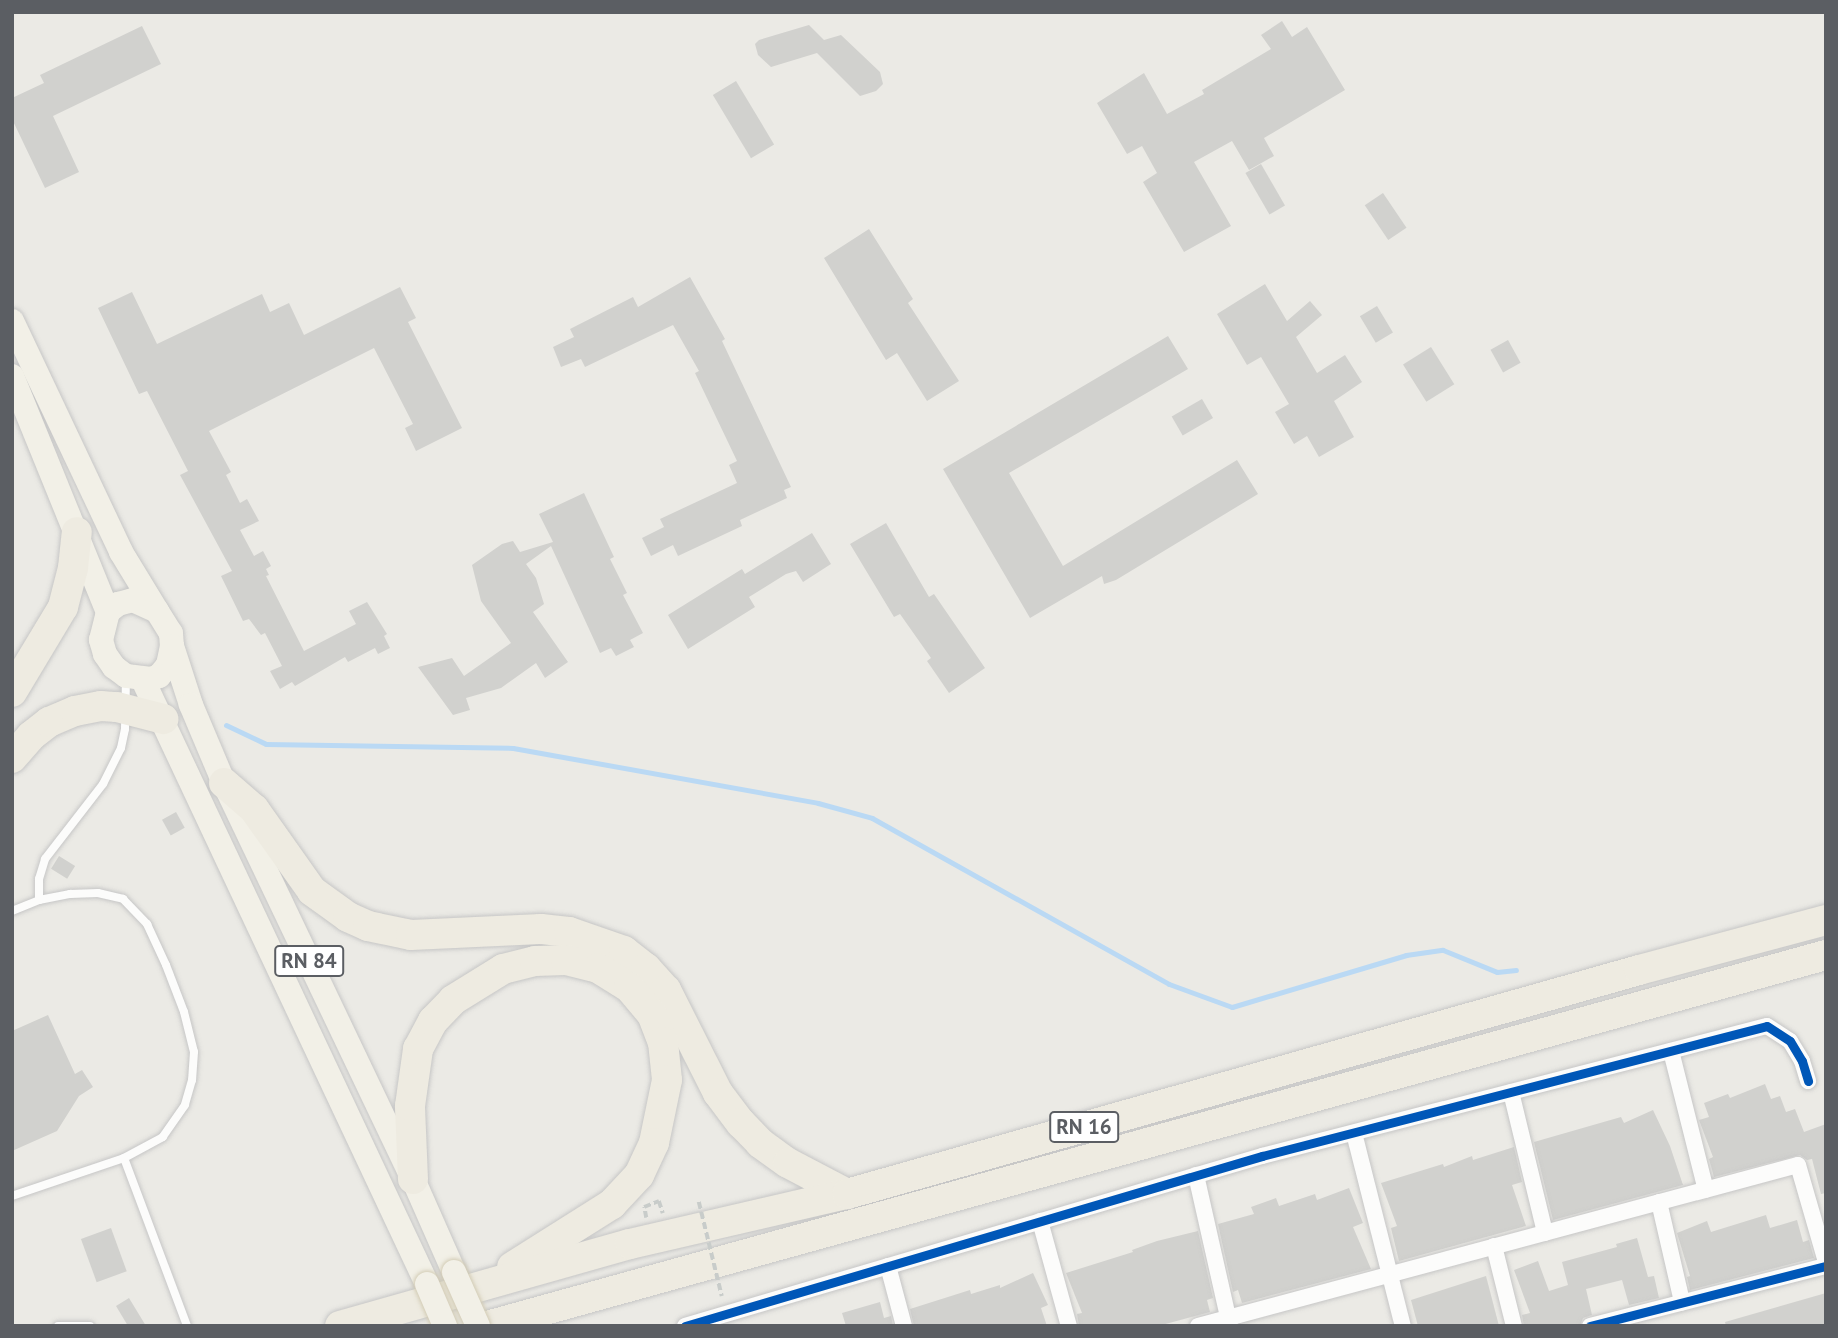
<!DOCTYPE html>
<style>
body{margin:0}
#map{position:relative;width:1838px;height:1338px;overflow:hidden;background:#ebeae5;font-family:"PT Sans",sans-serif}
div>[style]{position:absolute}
.stream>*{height:5px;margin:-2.5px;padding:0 2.5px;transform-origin:2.5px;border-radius:2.5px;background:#bad9f4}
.building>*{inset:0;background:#d1d1ce;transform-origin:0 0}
.path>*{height:3.5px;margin-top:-1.75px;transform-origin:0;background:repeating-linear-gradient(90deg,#c8ccca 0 7px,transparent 0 10.5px)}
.roads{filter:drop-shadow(0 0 2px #c6c6c6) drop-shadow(0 0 2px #c6c6c6)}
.lane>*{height:8px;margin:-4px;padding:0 4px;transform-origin:4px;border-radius:4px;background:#fcfcfb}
.street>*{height:16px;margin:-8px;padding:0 8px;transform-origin:8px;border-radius:8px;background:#fcfcfb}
.primary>*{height:24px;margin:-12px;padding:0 12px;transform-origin:12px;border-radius:12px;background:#f2f0e7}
.highway>*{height:30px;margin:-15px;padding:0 15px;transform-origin:15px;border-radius:15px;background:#eeebe1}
.path-bridge>*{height:3.5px;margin-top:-1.75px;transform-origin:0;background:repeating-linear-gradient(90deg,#c8ccca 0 7px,transparent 0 10.5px)}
.bridges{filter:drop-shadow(0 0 2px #d2cbb4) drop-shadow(0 0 2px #d2cbb4)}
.primary-bridge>*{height:24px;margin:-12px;padding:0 12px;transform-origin:12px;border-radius:12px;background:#f2f0e7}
.cycleway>*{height:9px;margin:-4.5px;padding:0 4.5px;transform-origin:4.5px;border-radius:4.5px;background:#0057b8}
span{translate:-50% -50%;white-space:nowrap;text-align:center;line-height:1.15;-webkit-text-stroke:5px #fff;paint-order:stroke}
.shield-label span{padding:2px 5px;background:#fff;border:2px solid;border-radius:5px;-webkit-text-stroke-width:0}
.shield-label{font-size:21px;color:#5b5e63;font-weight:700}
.frame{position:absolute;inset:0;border:14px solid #5b5e63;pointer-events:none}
</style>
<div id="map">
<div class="stream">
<i style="left:226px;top:725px;width:44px;rotate:25.4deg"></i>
<i style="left:266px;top:744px;width:247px;rotate:0.9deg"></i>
<i style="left:513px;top:748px;width:310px;rotate:10.2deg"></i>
<i style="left:818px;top:803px;width:56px;rotate:15.5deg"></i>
<i style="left:872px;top:818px;width:340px;rotate:29.2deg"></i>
<i style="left:1169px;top:984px;width:67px;rotate:20.1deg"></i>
<i style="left:1232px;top:1007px;width:182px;rotate:-16.6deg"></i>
<i style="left:1406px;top:955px;width:37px;rotate:-8deg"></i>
<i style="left:1443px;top:950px;width:58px;rotate:22.2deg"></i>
<i style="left:1497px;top:972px;width:19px;rotate:-6deg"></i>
</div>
<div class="building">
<i style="clip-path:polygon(1282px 21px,1292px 37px,1307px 27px,1345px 90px,1264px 138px,1274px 156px,1249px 170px,1232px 141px,1194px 162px,1231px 226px,1184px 252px,1143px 182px,1157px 173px,1142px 146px,1127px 154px,1097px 103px,1144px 73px,1167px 114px,1204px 94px,1202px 90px,1271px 49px,1261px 35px)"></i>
<i style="clip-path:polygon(809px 25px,824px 40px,841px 35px,880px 72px,883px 84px,876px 91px,860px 96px,817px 53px,771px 67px,758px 55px,755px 44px,759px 40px)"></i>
<i style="clip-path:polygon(142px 26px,161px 64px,53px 116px,79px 172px,45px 188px,12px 119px,12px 98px,44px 83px,40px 75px)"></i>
<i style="left:736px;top:81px;width:74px;height:27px;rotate:59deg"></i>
<i style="left:1261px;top:164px;width:48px;height:18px;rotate:60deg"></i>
<i style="left:1383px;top:193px;width:42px;height:22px;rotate:56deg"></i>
<i style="clip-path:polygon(869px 229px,913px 299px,908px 303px,959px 381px,927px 401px,897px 353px,886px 360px,824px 258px)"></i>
<i style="clip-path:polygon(690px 277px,725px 339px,722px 341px,791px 487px,784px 490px,787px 498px,740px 520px,742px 526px,678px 556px,673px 545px,651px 556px,642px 538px,664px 527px,660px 519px,737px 483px,729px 465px,737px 461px,695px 373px,699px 371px,673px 325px,585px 367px,581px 359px,561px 367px,553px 347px,574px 337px,570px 329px,633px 297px,638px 307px)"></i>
<i style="clip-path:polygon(1265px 284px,1287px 321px,1310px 301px,1322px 315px,1296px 337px,1317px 373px,1345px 355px,1362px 382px,1334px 401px,1354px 437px,1319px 457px,1307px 436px,1294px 444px,1275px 412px,1289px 404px,1261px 357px,1247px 365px,1217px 314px)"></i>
<i style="clip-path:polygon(400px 287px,416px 318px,408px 322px,462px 428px,416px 451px,405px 428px,413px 424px,374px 348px,209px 431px,231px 472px,226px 475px,240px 503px,247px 499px,259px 521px,240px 530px,254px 556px,263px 551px,271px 566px,266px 569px,269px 575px,266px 576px,304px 651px,356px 624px,349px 611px,367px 602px,387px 634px,384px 636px,390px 648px,378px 654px,375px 648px,348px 662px,345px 657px,295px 686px,292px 682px,280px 689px,270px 671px,282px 666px,265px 633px,261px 635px,249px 619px,243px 621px,221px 576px,232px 571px,180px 475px,188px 471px,147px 391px,139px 394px,98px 308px,132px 292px,157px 344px,262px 294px,270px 312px,289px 303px,304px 335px)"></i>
<i style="left:1377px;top:306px;width:31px;height:20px;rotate:59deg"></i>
<i style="clip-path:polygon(1168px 336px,1188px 369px,1009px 473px,1063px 566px,1237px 460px,1258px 494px,1116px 580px,1104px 584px,1102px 576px,1030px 618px,943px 469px)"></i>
<i style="left:1508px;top:340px;width:26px;height:20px;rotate:61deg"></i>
<i style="left:1431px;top:347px;width:44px;height:33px;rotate:58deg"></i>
<i style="left:1202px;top:399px;width:22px;height:35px;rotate:60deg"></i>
<i style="clip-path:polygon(584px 493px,614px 557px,610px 559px,627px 593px,623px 595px,643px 633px,630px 640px,634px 647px,616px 656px,611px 648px,600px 653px,551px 546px,526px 564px,536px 578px,544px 604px,533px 612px,568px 662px,545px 678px,536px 663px,501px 688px,466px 698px,470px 710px,453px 715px,418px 667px,452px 658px,464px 676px,511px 643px,481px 601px,472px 565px,502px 544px,513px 541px,520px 552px,553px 542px,539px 514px)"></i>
<i style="clip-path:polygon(886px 523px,929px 597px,934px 594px,985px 668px,949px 693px,927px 661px,931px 658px,900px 614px,894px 617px,850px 544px)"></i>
<i style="clip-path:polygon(812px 533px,831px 564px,803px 582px,796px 571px,786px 574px,749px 597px,755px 607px,688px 649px,668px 615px,742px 569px,745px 574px)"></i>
<i style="left:176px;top:812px;width:18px;height:16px;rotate:61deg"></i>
<i style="left:59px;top:856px;width:19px;height:15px;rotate:32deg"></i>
<i style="clip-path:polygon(48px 1015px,75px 1074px,82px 1070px,93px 1087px,79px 1096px,57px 1131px,12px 1151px,12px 1031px)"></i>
<i style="clip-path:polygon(1765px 1084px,1771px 1099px,1780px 1096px,1786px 1112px,1795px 1109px,1804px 1132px,1826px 1124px,1826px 1193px,1821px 1194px,1812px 1159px,1807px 1160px,1800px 1155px,1714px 1177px,1709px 1159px,1713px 1157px,1699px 1120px,1709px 1117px,1704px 1103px,1728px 1094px,1730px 1098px)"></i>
<i style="clip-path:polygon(1653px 1110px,1670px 1146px,1683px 1185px,1553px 1220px,1534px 1142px,1621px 1117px,1624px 1123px)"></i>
<i style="clip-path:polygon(1514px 1147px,1522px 1182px,1512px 1185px,1526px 1226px,1399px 1261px,1391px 1228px,1397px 1226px,1381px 1183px,1443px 1164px,1444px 1167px,1472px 1156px,1473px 1160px)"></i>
<i style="clip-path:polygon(1349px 1188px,1363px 1223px,1353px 1227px,1371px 1269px,1242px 1303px,1238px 1290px,1233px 1292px,1218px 1224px,1254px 1214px,1251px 1207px,1276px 1198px,1279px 1206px,1315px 1194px,1317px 1200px)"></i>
<i style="clip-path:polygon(1766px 1215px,1770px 1228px,1797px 1220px,1803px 1242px,1809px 1240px,1814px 1258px,1690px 1290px,1687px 1277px,1690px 1276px,1677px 1233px,1707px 1221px,1711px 1232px)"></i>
<i style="left:111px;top:1228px;width:46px;height:32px;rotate:70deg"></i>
<i style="clip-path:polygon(1198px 1231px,1213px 1298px,1207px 1300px,1210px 1312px,1158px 1326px,1079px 1326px,1077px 1314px,1082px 1313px,1066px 1273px,1133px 1252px,1132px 1250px,1157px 1241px)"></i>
<i style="clip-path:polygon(1637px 1238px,1648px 1277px,1654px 1276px,1659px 1298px,1629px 1305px,1622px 1280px,1586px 1289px,1592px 1315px,1583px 1318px,1580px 1326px,1524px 1326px,1522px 1315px,1530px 1313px,1514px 1270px,1538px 1261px,1549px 1291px,1568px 1285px,1562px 1262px,1617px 1247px,1616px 1244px)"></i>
<i style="clip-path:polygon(1033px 1273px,1048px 1305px,1041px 1308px,1047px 1326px,914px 1326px,910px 1309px,970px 1290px,971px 1294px,1000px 1285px,1000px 1288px)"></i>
<i style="clip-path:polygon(1486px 1276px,1499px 1326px,1418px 1326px,1411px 1300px)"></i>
<i style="clip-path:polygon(1826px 1293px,1826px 1326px,1726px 1326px,1725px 1322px)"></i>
<i style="clip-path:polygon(129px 1298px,146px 1326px,128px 1326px,116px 1306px)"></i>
<i style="clip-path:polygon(880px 1302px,884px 1318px,891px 1316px,893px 1326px,846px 1326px,842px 1313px)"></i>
</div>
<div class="path">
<i style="left:646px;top:1218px;width:11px;rotate:-100deg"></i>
<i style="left:644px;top:1207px;width:16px;rotate:-22deg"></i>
<i style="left:659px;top:1201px;width:13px;rotate:72deg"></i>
</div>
<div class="roads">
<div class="lane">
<i style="left:39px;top:900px;width:21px;rotate:-90deg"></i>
<i style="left:39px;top:879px;width:21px;rotate:-73deg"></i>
<i style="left:45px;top:859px;width:95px;rotate:-52.3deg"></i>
<i style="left:103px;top:784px;width:40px;rotate:-63.4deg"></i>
<i style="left:121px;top:748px;width:19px;rotate:-78deg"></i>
<i style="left:125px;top:729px;width:50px;rotate:-88.9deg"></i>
<i style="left:12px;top:911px;width:29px;rotate:-22deg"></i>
<i style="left:39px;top:900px;width:32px;rotate:-11deg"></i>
<i style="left:70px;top:894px;width:28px;rotate:-2deg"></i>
<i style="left:98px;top:893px;width:26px;rotate:13deg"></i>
<i style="left:123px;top:899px;width:35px;rotate:46deg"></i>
<i style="left:147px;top:924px;width:45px;rotate:65.1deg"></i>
<i style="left:166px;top:965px;width:50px;rotate:69deg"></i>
<i style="left:184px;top:1012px;width:41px;rotate:76deg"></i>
<i style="left:194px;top:1052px;width:28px;rotate:94deg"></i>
<i style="left:192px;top:1080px;width:26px;rotate:106deg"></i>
<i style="left:185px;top:1105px;width:39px;rotate:125deg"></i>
<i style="left:163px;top:1137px;width:44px;rotate:151.7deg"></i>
<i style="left:124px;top:1158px;width:118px;rotate:161.3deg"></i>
<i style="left:124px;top:1158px;width:179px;rotate:69.4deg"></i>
<i style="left:58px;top:1326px;width:32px"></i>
</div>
<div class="street">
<i style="left:1671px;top:1051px;width:143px;rotate:75.9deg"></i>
<i style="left:1511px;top:1092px;width:145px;rotate:76.4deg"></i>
<i style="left:1354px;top:1133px;width:199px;rotate:75.8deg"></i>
<i style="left:1196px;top:1175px;width:155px;rotate:77.3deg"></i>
<i style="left:1659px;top:1202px;width:103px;rotate:77deg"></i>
<i style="left:1040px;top:1221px;width:109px;rotate:74.6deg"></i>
<i style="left:1494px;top:1246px;width:82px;rotate:76deg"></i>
<i style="left:888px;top:1266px;width:62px;rotate:75.1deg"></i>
<i style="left:685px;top:1326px;width:602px;rotate:-16.42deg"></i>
<i style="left:1262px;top:1156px;width:521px;rotate:-14.44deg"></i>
<i style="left:1767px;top:1026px;width:27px;rotate:33deg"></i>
<i style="left:1790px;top:1041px;width:23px;rotate:59deg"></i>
<i style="left:1802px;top:1061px;width:21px;rotate:73deg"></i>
<i style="left:1198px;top:1326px;width:621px;rotate:-15.02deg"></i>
<i style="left:1798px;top:1165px;width:101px;rotate:73.9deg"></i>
<i style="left:1590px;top:1326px;width:244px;rotate:-14.3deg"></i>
</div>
<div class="primary">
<i style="left:12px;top:321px;width:255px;rotate:64.7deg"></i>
<i style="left:121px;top:552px;width:69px;rotate:58.6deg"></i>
<i style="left:12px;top:376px;width:255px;rotate:67.9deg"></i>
<i style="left:133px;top:600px;width:26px;rotate:25deg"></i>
<i style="left:157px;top:611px;width:26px;rotate:58deg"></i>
<i style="left:171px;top:633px;width:13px;rotate:86deg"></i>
<i style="left:172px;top:646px;width:19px;rotate:102deg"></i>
<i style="left:168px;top:665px;width:14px;rotate:129deg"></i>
<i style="left:159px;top:676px;width:9px;rotate:159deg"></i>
<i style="left:151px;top:679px;width:25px;rotate:-173deg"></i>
<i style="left:126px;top:676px;width:15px;rotate:-143deg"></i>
<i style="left:114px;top:667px;width:16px;rotate:-125deg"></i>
<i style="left:105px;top:654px;width:15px;rotate:-106deg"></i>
<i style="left:101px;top:640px;width:29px;rotate:-76deg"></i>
<i style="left:108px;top:612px;width:13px;rotate:-39deg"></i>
<i style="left:118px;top:604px;width:16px;rotate:-15deg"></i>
<i style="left:172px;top:646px;width:62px;rotate:72.1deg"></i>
<i style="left:191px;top:705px;width:85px;rotate:67.1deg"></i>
<i style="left:224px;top:783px;width:439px;rotate:64.5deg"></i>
<i style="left:413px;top:1179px;width:102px;rotate:66.2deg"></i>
<i style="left:143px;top:680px;width:667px;rotate:64.82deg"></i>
</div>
<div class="highway">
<i style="left:12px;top:692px;width:99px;rotate:-59deg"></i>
<i style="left:63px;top:607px;width:40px;rotate:-75.6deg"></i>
<i style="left:73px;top:568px;width:36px;rotate:-84deg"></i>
<i style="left:12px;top:758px;width:29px;rotate:-49deg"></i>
<i style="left:31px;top:736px;width:23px;rotate:-38deg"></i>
<i style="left:49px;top:722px;width:28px;rotate:-23deg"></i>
<i style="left:75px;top:711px;width:26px;rotate:-11deg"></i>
<i style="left:101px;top:706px;width:16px;rotate:4deg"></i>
<i style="left:117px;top:707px;width:48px;rotate:14.6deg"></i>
<i style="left:224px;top:783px;width:40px;rotate:41deg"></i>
<i style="left:254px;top:809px;width:100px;rotate:54.7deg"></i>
<i style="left:312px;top:891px;width:44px;rotate:35.8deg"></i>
<i style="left:348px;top:917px;width:22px;rotate:24deg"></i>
<i style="left:368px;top:926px;width:44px;rotate:11.8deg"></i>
<i style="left:411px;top:935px;width:130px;rotate:-2.6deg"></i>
<i style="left:541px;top:929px;width:28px;rotate:6deg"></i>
<i style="left:569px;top:932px;width:58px;rotate:19.1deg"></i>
<i style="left:624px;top:951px;width:28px;rotate:38deg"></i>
<i style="left:646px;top:968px;width:30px;rotate:48deg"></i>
<i style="left:666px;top:990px;width:115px;rotate:63.2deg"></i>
<i style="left:718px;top:1093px;width:38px;rotate:53deg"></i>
<i style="left:741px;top:1123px;width:28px;rotate:46deg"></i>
<i style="left:760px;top:1143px;width:34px;rotate:36deg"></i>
<i style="left:788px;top:1163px;width:67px;rotate:27.7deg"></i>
<i style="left:413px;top:1179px;width:73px;rotate:-92.4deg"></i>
<i style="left:410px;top:1106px;width:58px;rotate:-82deg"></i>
<i style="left:418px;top:1049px;width:32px;rotate:-62deg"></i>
<i style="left:433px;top:1021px;width:29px;rotate:-46deg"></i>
<i style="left:453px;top:1000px;width:59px;rotate:-31.8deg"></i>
<i style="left:503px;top:969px;width:33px;rotate:-14deg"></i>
<i style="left:535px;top:961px;width:31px;rotate:-2deg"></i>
<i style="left:566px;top:960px;width:33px;rotate:14deg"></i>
<i style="left:598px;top:968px;width:36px;rotate:32deg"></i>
<i style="left:629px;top:987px;width:35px;rotate:50deg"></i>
<i style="left:652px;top:1014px;width:30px;rotate:69deg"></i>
<i style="left:663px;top:1042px;width:38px;rotate:84deg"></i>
<i style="left:667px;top:1080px;width:64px;rotate:101.7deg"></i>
<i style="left:654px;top:1143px;width:35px;rotate:115deg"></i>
<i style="left:639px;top:1175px;width:40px;rotate:133deg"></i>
<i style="left:612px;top:1204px;width:118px;rotate:147.8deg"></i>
<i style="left:340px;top:1326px;width:301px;rotate:-15.8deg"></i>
<i style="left:630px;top:1244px;width:223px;rotate:-13deg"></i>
<i style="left:847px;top:1194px;width:823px;rotate:-15.79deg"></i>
<i style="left:1639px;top:970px;width:194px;rotate:-15deg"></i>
<i style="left:487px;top:1326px;width:1389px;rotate:-15.49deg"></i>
</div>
</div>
<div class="path-bridge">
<i style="left:699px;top:1202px;width:97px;rotate:76.3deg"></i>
</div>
<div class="bridges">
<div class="primary-bridge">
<i style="left:454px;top:1272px;width:59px;rotate:66deg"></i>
<i style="left:427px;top:1284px;width:46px;rotate:66.8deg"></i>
</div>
</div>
<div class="cycleway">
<i style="left:685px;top:1326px;width:602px;rotate:-16.42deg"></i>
<i style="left:1262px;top:1156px;width:521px;rotate:-14.44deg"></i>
<i style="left:1767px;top:1026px;width:27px;rotate:33deg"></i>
<i style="left:1790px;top:1041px;width:23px;rotate:59deg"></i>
<i style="left:1802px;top:1061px;width:21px;rotate:73deg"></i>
<i style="left:1590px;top:1326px;width:244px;rotate:-14.3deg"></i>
</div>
<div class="shield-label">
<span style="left:309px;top:961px">RN 84</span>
<span style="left:1084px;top:1127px">RN 16</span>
</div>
<div class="frame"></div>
</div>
